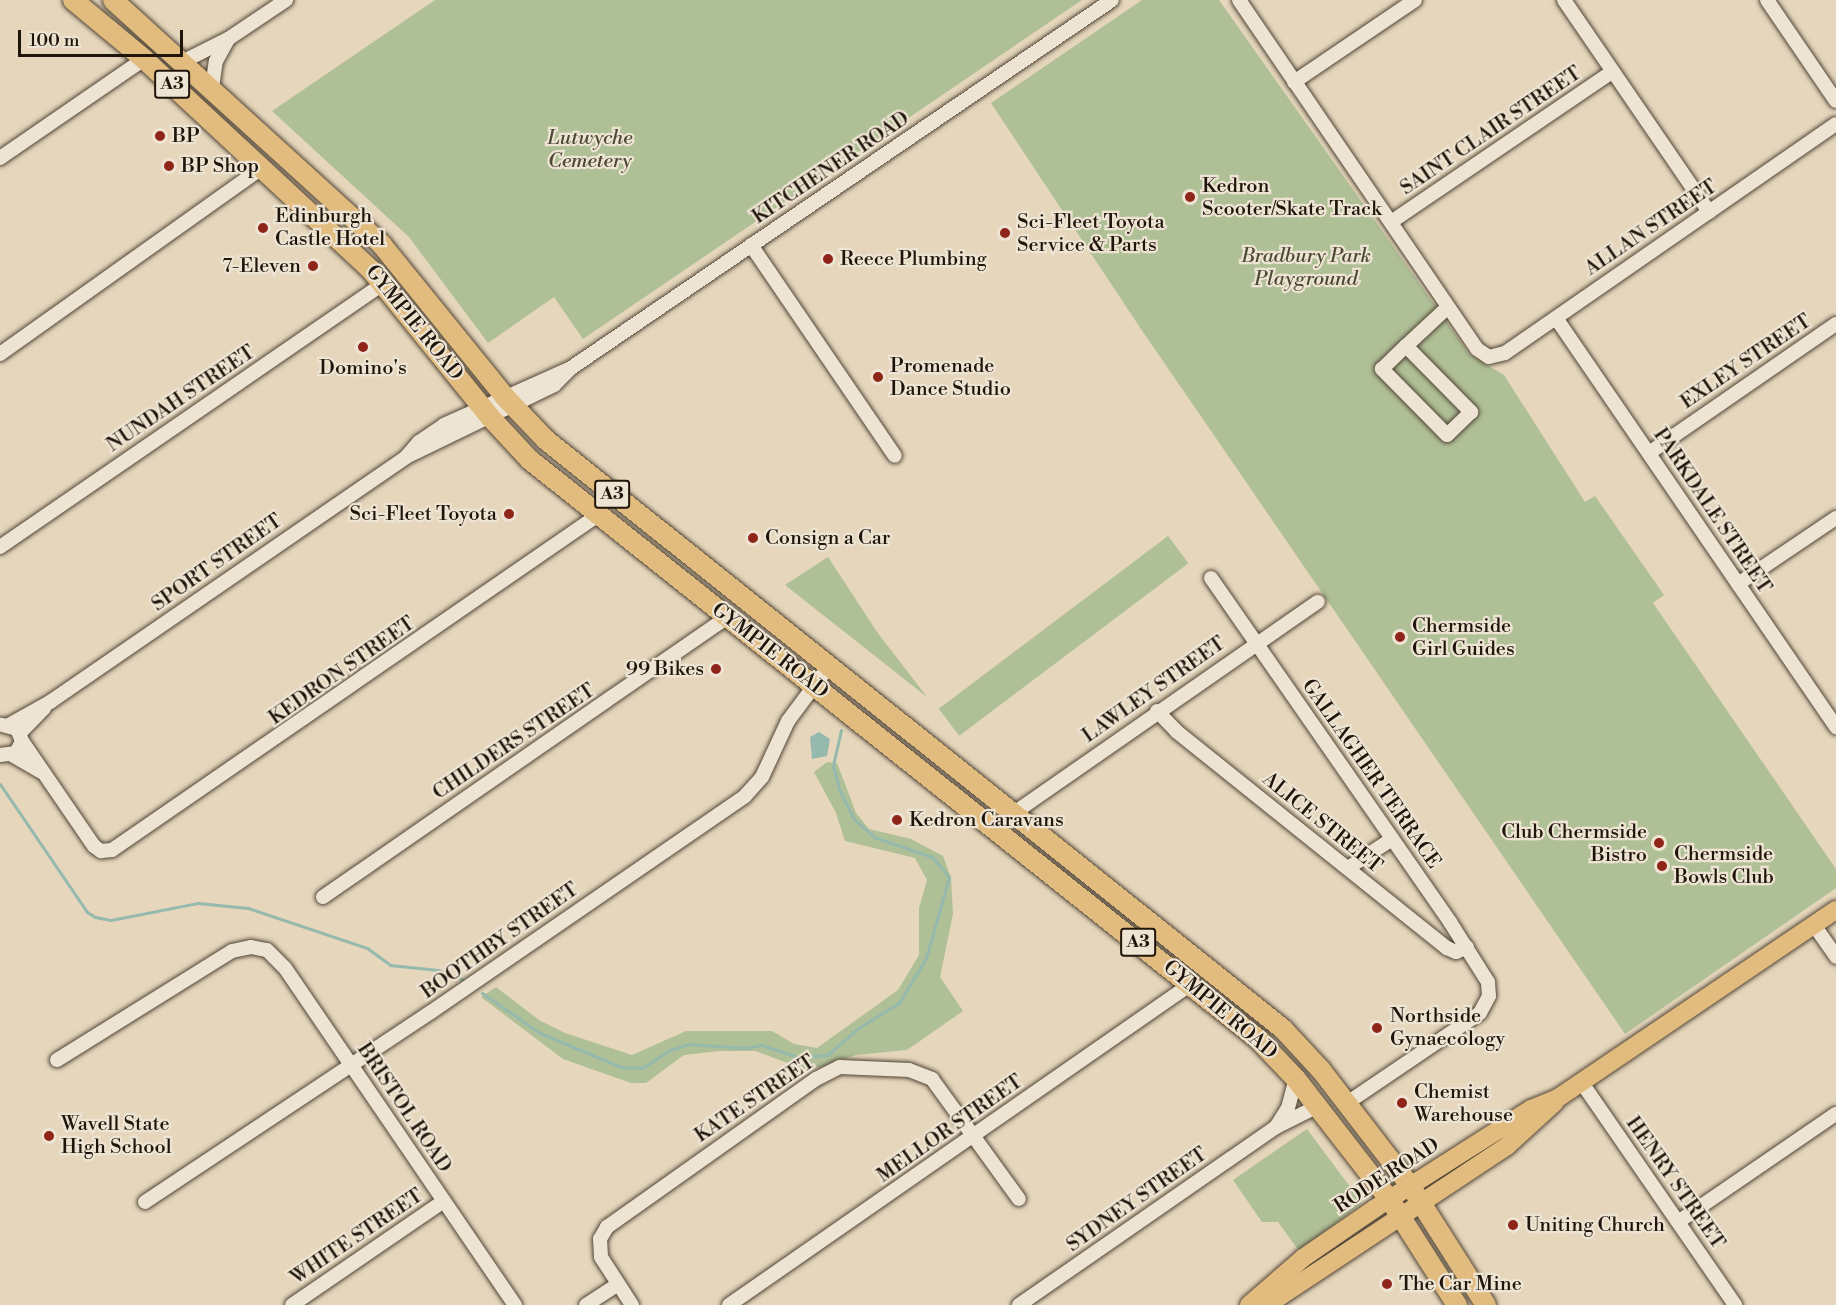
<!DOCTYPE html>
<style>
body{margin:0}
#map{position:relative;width:1836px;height:1305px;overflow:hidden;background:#e5d6bc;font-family:"Libre Bodoni",serif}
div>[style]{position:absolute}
.green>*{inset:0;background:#afbf96;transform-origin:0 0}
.water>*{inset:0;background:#96b9ae}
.stream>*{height:3px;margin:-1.5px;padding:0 1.5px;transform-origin:1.5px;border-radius:1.5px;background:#96b9ae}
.roads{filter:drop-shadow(0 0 2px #514536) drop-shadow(0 0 2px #514536)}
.minor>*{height:14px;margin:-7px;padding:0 7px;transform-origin:7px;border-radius:7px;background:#eee4d3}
.major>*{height:18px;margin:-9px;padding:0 9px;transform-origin:9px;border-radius:9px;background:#e2bb7e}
.highway>*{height:20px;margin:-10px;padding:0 10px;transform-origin:10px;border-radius:10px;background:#e2bb7e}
.dots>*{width:16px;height:16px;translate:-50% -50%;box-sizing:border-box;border:3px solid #eee4d3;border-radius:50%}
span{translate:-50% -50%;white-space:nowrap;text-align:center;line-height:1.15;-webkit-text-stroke:4.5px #eee4d3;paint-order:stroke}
.shield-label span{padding:2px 4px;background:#eee4d3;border:2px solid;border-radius:4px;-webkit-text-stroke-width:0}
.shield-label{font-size:18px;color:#20150a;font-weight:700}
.street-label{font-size:20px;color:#20150a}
.poi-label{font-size:20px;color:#20150a}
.left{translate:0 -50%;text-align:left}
.right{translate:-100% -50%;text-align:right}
.park-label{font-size:20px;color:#4b4834;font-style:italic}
.scale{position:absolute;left:18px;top:30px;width:165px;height:27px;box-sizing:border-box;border:3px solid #20150a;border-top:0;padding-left:8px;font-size:18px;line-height:21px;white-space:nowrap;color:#20150a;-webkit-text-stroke:4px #eee4d3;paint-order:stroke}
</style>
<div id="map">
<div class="green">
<i style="clip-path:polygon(435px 0,1082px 0,583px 339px,554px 297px,488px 343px,409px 237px,272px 111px)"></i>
<i style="clip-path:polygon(1142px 0,1219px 0,1470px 355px,1504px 375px,1585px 502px,1595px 496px,1664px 595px,1653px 603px,1836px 869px,1836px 888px,1625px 1034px,1141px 329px,991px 103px)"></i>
<i style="left:1168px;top:536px;width:34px;height:287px;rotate:53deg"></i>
<i style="clip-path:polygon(828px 557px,877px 632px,927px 697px,785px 585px)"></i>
<i style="clip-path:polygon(827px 762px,837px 763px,856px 813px,869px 829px,911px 839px,943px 856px,951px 878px,953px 914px,940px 977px,963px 1011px,907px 1050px,856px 1055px,809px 1071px,755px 1051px,719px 1051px,684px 1055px,646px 1083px,631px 1083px,563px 1059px,481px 997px,496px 987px,539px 1020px,565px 1033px,632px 1055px,686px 1031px,772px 1031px,794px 1044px,817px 1048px,898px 990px,919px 955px,919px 908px,927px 880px,915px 858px,845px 841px,836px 813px,814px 772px)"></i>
<i style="clip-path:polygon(1307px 1129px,1362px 1203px,1299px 1251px,1278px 1222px,1262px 1222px,1233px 1180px)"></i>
</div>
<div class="water">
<i style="clip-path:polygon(819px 732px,830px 739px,827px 756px,812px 759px,810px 737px)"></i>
</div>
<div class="stream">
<i style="left:0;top:784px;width:155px;rotate:55.8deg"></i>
<i style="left:87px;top:912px;width:9px;rotate:32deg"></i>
<i style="left:95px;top:917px;width:16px;rotate:11deg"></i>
<i style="left:111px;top:920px;width:89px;rotate:-11.1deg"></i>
<i style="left:198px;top:903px;width:50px;rotate:5.7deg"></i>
<i style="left:248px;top:908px;width:126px;rotate:18.6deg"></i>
<i style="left:367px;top:948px;width:29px;rotate:36deg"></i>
<i style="left:390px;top:965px;width:48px;rotate:5.9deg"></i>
<i style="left:438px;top:970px;width:26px;rotate:21deg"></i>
<i style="left:482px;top:993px;width:70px;rotate:34.6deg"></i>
<i style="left:540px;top:1033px;width:88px;rotate:22.8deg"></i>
<i style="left:621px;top:1067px;width:21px;rotate:3deg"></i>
<i style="left:642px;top:1068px;width:33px;rotate:-33deg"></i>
<i style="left:670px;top:1050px;width:21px;rotate:-17deg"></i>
<i style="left:690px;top:1044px;width:55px;rotate:4.2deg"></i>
<i style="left:745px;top:1048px;width:16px;rotate:-11deg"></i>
<i style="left:761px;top:1045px;width:38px;rotate:18deg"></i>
<i style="left:797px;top:1057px;width:30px;rotate:-4deg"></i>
<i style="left:827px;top:1055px;width:43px;rotate:-40.3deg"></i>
<i style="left:860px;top:1027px;width:46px;rotate:-31.6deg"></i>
<i style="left:899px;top:1003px;width:52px;rotate:-59deg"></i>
<i style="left:926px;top:958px;width:84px;rotate:-74.1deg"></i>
<i style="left:949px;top:877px;width:26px;rotate:-130deg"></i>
<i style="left:932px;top:857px;width:61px;rotate:-161deg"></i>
<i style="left:874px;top:837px;width:27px;rotate:-138deg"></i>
<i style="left:854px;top:819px;width:30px;rotate:-117deg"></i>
<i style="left:840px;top:792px;width:28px;rotate:-105deg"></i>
<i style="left:833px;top:765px;width:36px;rotate:-77deg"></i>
</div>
<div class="roads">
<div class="minor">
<i style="left:1239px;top:0;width:422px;rotate:55.7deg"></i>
<i style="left:1477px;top:349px;width:14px;rotate:34deg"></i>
<i style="left:1489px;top:357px;width:16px;rotate:-14deg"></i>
<i style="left:1505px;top:353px;width:402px;rotate:-34.7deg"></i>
<i style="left:1564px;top:0;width:257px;rotate:55.6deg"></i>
<i style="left:1767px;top:0;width:122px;rotate:55.7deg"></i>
<i style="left:184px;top:61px;width:49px;rotate:-26.6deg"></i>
<i style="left:228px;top:39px;width:70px;rotate:-33.9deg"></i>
<i style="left:1294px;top:82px;width:146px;rotate:-34.1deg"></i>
<i style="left:212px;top:88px;width:27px;rotate:-82deg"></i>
<i style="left:216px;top:61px;width:25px;rotate:-61deg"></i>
<i style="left:0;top:158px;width:175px;rotate:-34.5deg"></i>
<i style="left:1391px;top:222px;width:267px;rotate:-34.2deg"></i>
<i style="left:751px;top:245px;width:255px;rotate:55.7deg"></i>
<i style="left:1556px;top:318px;width:496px;rotate:55.6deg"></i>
<i style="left:1406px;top:346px;width:93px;rotate:45.4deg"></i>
<i style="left:1471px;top:412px;width:33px;rotate:136deg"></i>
<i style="left:1447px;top:435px;width:93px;rotate:-134.6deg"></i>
<i style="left:1382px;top:369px;width:33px;rotate:-44deg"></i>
<i style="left:1406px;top:346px;width:57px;rotate:-42.9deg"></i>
<i style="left:0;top:354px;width:323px;rotate:-35.4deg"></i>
<i style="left:1649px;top:453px;width:227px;rotate:-34.6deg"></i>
<i style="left:406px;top:457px;width:165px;rotate:-25.9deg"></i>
<i style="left:554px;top:385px;width:24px;rotate:-45deg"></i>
<i style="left:571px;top:368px;width:654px;rotate:-34.22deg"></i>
<i style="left:0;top:547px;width:466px;rotate:-34.5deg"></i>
<i style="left:1211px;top:578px;width:419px;rotate:55.2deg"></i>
<i style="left:1450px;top:922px;width:71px;rotate:57.7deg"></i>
<i style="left:1488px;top:982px;width:14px;rotate:86deg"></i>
<i style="left:1489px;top:996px;width:19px;rotate:118deg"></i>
<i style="left:1480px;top:1013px;width:161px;rotate:145.9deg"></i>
<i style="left:1738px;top:584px;width:118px;rotate:-34deg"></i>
<i style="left:1157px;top:711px;width:28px;rotate:46deg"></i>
<i style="left:1176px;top:731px;width:347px;rotate:38.7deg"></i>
<i style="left:1447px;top:948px;width:10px;rotate:24deg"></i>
<i style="left:1456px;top:952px;width:12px;rotate:-24deg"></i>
<i style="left:9px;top:725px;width:47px;rotate:-29.3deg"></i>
<i style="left:50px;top:702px;width:432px;rotate:-34.5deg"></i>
<i style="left:406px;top:457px;width:20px;rotate:-49deg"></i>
<i style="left:419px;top:442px;width:30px;rotate:-34deg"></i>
<i style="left:444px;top:425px;width:139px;rotate:-24.2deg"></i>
<i style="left:20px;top:733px;width:35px;rotate:-46deg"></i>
<i style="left:22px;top:741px;width:127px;rotate:55.6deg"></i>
<i style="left:94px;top:846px;width:9px;rotate:36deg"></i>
<i style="left:101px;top:851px;width:11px;rotate:-5deg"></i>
<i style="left:112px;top:850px;width:590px;rotate:-34.58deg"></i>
<i style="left:0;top:755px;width:16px;rotate:-7deg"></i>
<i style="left:16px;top:753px;width:13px;rotate:-63deg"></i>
<i style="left:22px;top:741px;width:13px;rotate:-113deg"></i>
<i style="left:17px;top:729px;width:16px;rotate:-165deg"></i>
<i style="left:12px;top:755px;width:34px;rotate:30deg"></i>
<i style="left:1014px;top:813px;width:370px;rotate:-34.8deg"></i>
<i style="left:1348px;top:868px;width:53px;rotate:-33.4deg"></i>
<i style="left:323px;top:897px;width:492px;rotate:-34.7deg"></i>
<i style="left:1814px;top:925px;width:39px;rotate:55deg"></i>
<i style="left:57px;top:1060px;width:206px;rotate:-31.9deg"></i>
<i style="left:232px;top:951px;width:19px;rotate:-12deg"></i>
<i style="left:251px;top:947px;width:16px;rotate:11deg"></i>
<i style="left:267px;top:950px;width:25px;rotate:45deg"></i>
<i style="left:285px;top:968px;width:408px;rotate:55.7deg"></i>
<i style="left:1582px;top:1083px;width:270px;rotate:55.4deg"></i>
<i style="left:1276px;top:1127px;width:22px;rotate:-58deg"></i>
<i style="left:1288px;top:1108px;width:30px;rotate:-75deg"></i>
<i style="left:145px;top:1202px;width:343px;rotate:-33.6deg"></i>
<i style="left:431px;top:1012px;width:381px;rotate:-34.5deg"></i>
<i style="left:745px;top:796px;width:25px;rotate:-48deg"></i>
<i style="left:762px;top:777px;width:62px;rotate:-65.1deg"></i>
<i style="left:788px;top:721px;width:69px;rotate:-53.3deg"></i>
<i style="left:1678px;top:1222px;width:191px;rotate:-34.4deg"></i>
<i style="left:292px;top:1305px;width:184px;rotate:-34.4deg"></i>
<i style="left:586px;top:1305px;width:38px;rotate:-33deg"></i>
<i style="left:632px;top:1305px;width:57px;rotate:-122.9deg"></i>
<i style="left:601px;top:1257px;width:18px;rotate:-93deg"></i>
<i style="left:600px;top:1239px;width:14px;rotate:-60deg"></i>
<i style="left:607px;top:1227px;width:256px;rotate:-35.3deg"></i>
<i style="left:816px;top:1079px;width:27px;rotate:-27deg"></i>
<i style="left:840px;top:1067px;width:69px;rotate:2.5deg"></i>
<i style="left:909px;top:1070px;width:25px;rotate:21deg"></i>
<i style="left:932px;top:1079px;width:148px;rotate:54.1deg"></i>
<i style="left:729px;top:1305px;width:563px;rotate:-34.79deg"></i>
<i style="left:1019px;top:1305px;width:313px;rotate:-34.7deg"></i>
<i style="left:1276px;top:1127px;width:47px;rotate:-26.6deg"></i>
</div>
<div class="major">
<i style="left:1249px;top:1305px;width:72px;rotate:-41deg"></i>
<i style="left:1303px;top:1258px;width:86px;rotate:-34.6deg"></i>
<i style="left:1374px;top:1209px;width:186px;rotate:-32.5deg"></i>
<i style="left:1531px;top:1109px;width:29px;rotate:-22deg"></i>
<i style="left:1558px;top:1098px;width:336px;rotate:-34.1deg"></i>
<i style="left:1267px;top:1305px;width:288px;rotate:-33.5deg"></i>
<i style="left:1507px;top:1146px;width:65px;rotate:-42.5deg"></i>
</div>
<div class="highway">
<i style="left:73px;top:0;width:92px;rotate:39.7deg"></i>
<i style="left:144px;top:59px;width:310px;rotate:42.9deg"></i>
<i style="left:371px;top:270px;width:189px;rotate:51deg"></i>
<i style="left:490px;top:417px;width:59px;rotate:47.1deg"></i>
<i style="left:530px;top:460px;width:930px;rotate:38.5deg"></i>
<i style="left:1258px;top:1039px;width:55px;rotate:46.5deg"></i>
<i style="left:1296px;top:1079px;width:153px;rotate:52.2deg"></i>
<i style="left:1390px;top:1200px;width:125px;rotate:57.5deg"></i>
<i style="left:113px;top:0;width:364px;rotate:42.3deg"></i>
<i style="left:382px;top:245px;width:196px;rotate:51deg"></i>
<i style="left:505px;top:397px;width:59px;rotate:46.4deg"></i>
<i style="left:546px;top:440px;width:943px;rotate:38.63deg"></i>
<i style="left:1283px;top:1029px;width:56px;rotate:47.2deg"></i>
<i style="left:1321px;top:1070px;width:148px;rotate:52.4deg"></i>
<i style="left:1411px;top:1187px;width:140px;rotate:57.6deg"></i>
</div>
</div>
<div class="dots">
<i style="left:160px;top:136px;background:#8f2418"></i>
<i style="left:169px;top:166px;background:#8f2418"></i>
<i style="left:1190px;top:197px;background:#8f2418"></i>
<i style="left:263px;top:228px;background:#8f2418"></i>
<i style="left:1005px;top:233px;background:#8f2418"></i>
<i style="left:828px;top:259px;background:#8f2418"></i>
<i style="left:313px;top:266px;background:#8f2418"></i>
<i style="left:363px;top:347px;background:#8f2418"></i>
<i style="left:878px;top:377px;background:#8f2418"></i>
<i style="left:509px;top:514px;background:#8f2418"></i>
<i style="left:753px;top:538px;background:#8f2418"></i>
<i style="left:1400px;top:637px;background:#8f2418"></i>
<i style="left:716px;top:669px;background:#8f2418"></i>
<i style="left:897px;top:820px;background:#8f2418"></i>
<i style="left:1659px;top:843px;background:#8f2418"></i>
<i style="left:1662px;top:866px;background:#8f2418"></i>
<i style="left:1377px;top:1028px;background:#8f2418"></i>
<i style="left:1402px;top:1103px;background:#8f2418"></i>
<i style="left:49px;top:1136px;background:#8f2418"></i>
<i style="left:1513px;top:1225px;background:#8f2418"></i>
<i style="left:1387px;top:1284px;background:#8f2418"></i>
</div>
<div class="shield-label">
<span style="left:172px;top:84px">A3</span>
<span style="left:612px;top:494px">A3</span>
<span style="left:1138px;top:942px">A3</span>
</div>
<div class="street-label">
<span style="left:1491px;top:131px;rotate:-34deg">SAINT CLAIR STREET</span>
<span style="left:831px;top:168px;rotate:-34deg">KITCHENER ROAD</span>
<span style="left:1651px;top:228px;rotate:-34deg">ALLAN STREET</span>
<span style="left:414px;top:323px;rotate:51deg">GYMPIE ROAD</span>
<span style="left:1746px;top:362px;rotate:-34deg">EXLEY STREET</span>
<span style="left:181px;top:399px;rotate:-34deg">NUNDAH STREET</span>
<span style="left:1712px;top:511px;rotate:56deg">PARKDALE STREET</span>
<span style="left:217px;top:563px;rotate:-35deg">SPORT STREET</span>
<span style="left:770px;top:651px;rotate:38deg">GYMPIE ROAD</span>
<span style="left:342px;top:671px;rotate:-35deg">KEDRON STREET</span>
<span style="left:1154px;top:690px;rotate:-35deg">LAWLEY STREET</span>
<span style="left:514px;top:742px;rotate:-34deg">CHILDERS STREET</span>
<span style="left:1371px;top:774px;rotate:55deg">GALLAGHER TERRACE</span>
<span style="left:1322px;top:823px;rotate:39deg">ALICE STREET</span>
<span style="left:500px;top:941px;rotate:-35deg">BOOTHBY STREET</span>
<span style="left:1220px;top:1010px;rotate:40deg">GYMPIE ROAD</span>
<span style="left:755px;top:1099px;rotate:-34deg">KATE STREET</span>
<span style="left:404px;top:1108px;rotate:56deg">BRISTOL ROAD</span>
<span style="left:950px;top:1129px;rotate:-35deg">MELLOR STREET</span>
<span style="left:1387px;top:1176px;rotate:-33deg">RODE ROAD</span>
<span style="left:1675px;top:1183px;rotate:55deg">HENRY STREET</span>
<span style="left:1137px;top:1200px;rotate:-35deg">SYDNEY STREET</span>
<span style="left:357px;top:1237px;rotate:-34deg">WHITE STREET</span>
</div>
<div class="poi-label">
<span class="left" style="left:172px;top:136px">BP</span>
<span class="left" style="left:181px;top:166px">BP Shop</span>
<span class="left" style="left:1202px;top:198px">Kedron<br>Scooter/Skate Track</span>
<span class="left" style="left:275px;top:228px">Edinburgh<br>Castle Hotel</span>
<span class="left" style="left:1017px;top:234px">Sci-Fleet Toyota<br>Service &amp; Parts</span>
<span class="left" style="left:840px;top:259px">Reece Plumbing</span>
<span class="right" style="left:301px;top:266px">7-Eleven</span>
<span class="left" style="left:890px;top:378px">Promenade<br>Dance Studio</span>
<span style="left:363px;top:368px">Domino's</span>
<span class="right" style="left:497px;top:514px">Sci-Fleet Toyota</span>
<span class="left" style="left:765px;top:538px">Consign a Car</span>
<span class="left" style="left:1412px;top:638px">Chermside<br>Girl Guides</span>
<span class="right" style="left:704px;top:669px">99 Bikes</span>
<span class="left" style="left:909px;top:820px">Kedron Caravans</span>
<span class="right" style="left:1647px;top:844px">Club Chermside<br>Bistro</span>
<span class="left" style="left:1674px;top:866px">Chermside<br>Bowls Club</span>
<span class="left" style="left:1390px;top:1028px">Northside<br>Gynaecology</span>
<span class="left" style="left:1414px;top:1104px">Chemist<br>Warehouse</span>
<span class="left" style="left:61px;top:1136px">Wavell State<br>High School</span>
<span class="left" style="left:1525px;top:1225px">Uniting Church</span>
<span class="left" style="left:1399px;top:1284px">The Car Mine</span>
</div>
<div class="park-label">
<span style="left:590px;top:150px">Lutwyche<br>Cemetery</span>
<span style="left:1306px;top:268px">Bradbury Park<br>Playground</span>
</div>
<div class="scale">100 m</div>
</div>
